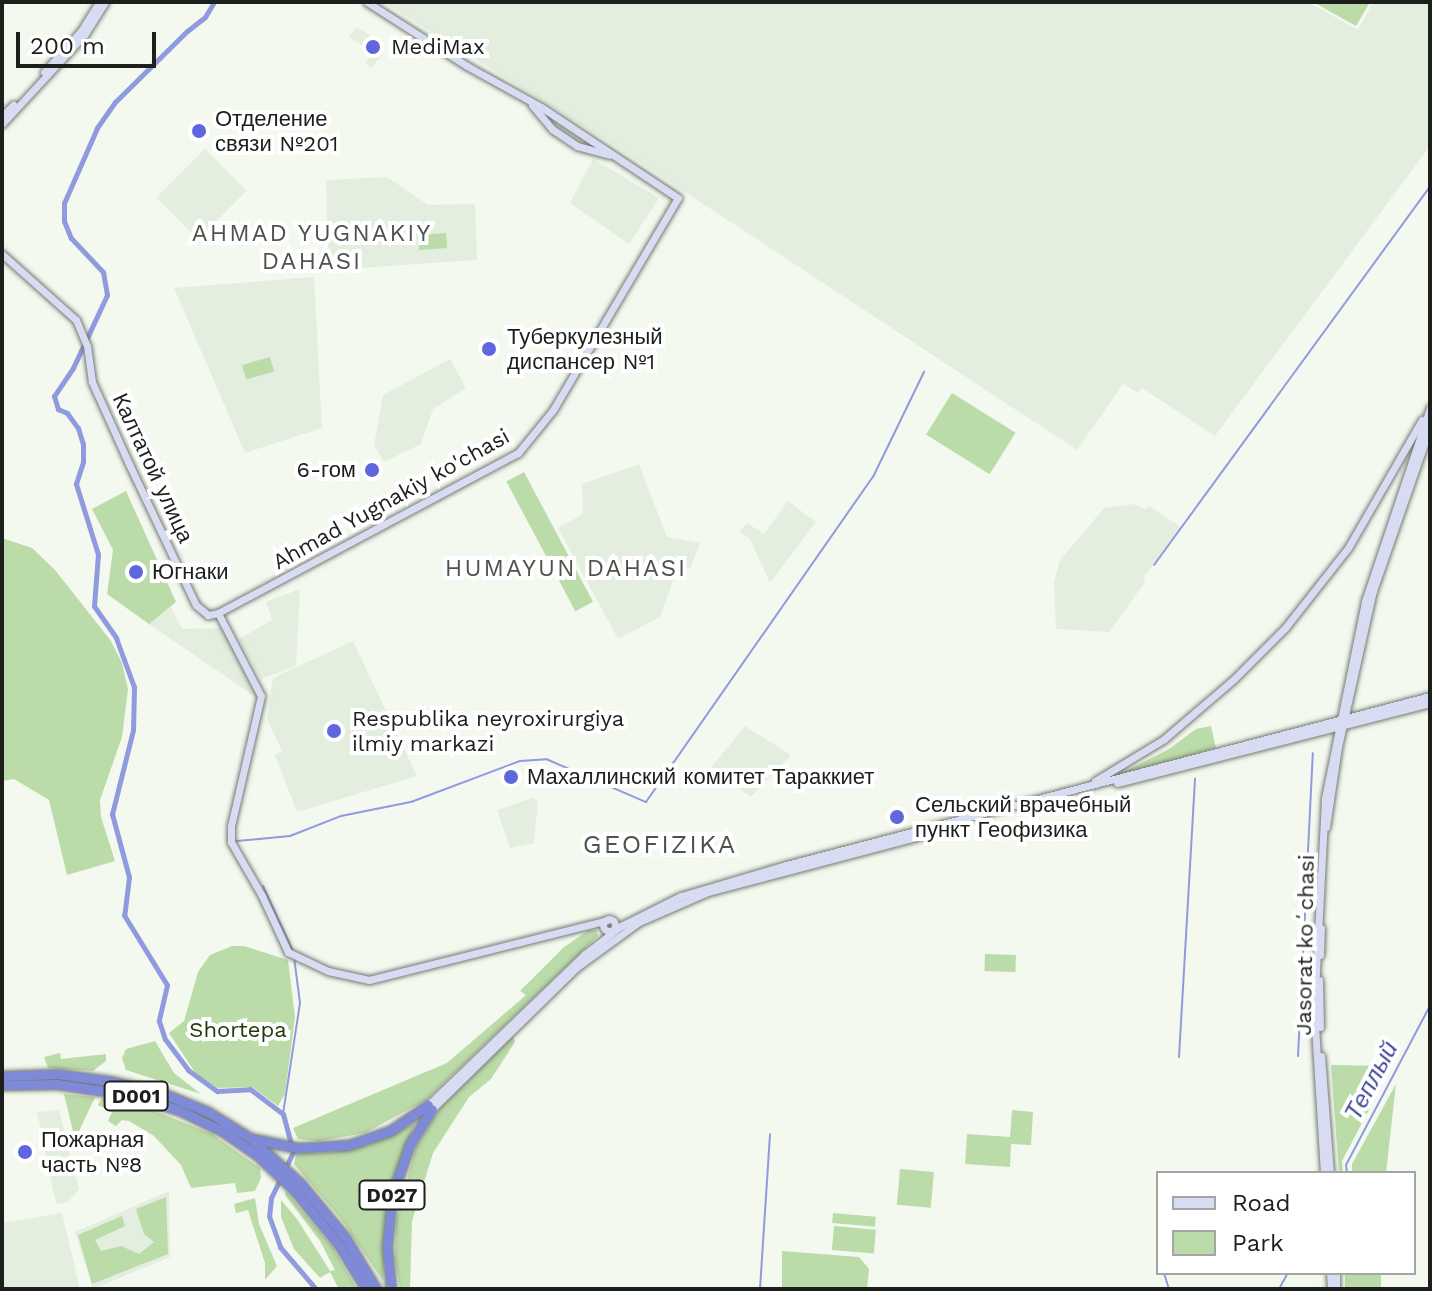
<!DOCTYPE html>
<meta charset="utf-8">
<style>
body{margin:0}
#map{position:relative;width:1432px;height:1291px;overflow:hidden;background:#f3f9ef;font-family:"Work Sans",sans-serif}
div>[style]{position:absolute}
.built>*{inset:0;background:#e4eede;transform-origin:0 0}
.green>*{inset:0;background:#bbdba8;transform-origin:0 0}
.stream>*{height:2px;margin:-1px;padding:0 1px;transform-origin:1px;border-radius:1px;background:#909ade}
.canal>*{height:5px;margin:-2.5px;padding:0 2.5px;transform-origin:2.5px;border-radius:2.5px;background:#909ade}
.roads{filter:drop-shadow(0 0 2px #757a72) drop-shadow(0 0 2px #757a72)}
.secondary>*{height:7px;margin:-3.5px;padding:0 3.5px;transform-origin:3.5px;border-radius:3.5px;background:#d8dcf3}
.secondary>.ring{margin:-3.5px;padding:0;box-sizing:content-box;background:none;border:7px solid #d8dcf3;border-radius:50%}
.highway>*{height:9px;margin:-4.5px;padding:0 4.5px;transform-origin:4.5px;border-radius:4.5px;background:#7e89d7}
.dots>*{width:22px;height:22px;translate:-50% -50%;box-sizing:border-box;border:4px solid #fff;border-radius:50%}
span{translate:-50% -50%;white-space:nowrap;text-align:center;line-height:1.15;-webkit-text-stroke:8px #fff;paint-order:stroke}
.shield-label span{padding:2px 6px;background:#fff;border:2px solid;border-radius:6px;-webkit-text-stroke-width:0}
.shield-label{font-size:20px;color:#1d1f1c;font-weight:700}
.poi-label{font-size:22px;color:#1d1f1c}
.left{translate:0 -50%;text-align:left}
.right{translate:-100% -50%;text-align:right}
.street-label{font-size:22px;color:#1d1f1c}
.park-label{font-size:22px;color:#203a0b}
.neighbourhood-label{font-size:24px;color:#4e534b;letter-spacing:2px}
.water-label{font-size:24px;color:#434899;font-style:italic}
.quarter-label{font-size:26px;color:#4e534b;letter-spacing:2px}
.frame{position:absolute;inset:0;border:4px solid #1d1f1c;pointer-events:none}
.legend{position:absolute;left:1156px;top:1171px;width:260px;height:104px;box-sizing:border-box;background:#fff;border:2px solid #a5a5a4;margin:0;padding:10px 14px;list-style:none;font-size:24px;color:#1d1f1c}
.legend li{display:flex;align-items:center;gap:16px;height:40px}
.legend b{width:40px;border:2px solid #a5a5a4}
.scale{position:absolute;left:16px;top:32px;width:140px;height:36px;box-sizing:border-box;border:4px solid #1d1f1c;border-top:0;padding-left:10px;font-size:24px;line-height:28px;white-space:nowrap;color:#1d1f1c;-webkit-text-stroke:6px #fff;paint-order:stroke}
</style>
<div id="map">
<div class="built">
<i style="clip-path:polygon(383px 2px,1308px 2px,1358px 30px,1373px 2px,1430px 2px,1430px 146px,1215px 436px,1142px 388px,1138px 393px,1123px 384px,1077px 450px,606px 140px)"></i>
<i style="clip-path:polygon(356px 27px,382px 43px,377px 51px,382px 54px,372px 68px,365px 63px,373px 52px,349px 37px)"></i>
<i style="left:205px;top:149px;width:59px;height:69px;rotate:45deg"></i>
<i style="clip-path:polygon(593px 159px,659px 198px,629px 244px,570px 203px)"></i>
<i style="clip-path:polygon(387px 177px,428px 205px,475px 204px,477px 260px,329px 270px,326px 180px)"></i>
<i style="clip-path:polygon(314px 277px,322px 428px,245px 453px,174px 288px)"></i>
<i style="clip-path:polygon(450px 359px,466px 388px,433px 409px,421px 444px,384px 462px,374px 445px,383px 395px)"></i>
<i style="clip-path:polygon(639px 464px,667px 537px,700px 543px,690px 569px,678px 567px,660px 617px,618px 639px,558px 528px,583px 514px,582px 484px)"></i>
<i style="clip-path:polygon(788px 501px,816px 522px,770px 583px,750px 539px,739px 531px,747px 523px,764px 534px)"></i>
<i style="clip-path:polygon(1133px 504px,1146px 509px,1149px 506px,1181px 527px,1143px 578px,1146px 581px,1109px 632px,1056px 629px,1054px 582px,1060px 560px,1104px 508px)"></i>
<i style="clip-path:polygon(300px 589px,296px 666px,261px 679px,239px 639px,272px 620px,266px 602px)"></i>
<i style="clip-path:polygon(171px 607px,182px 629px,222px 628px,258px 699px,149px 624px)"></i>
<i style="clip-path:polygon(353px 641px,417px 776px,297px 812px,275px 755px,282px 751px,267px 719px,273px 678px)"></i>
<i style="clip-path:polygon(745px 726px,791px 755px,751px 797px,710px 769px)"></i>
<i style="clip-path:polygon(533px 798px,538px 802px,534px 843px,510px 848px,497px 810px)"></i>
<i style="clip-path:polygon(59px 1110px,79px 1189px,68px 1202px,56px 1204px,37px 1112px)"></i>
<i style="clip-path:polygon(169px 1191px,170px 1257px,93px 1289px,75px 1232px)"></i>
<i style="clip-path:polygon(62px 1213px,80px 1289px,2px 1289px,2px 1223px)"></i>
</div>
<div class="green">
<i style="clip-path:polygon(1313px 2px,1370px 2px,1356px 26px)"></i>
<i style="left:446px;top:233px;width:15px;height:28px;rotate:86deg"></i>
<i style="left:270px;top:357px;width:15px;height:29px;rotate:74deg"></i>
<i style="left:952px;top:393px;width:75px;height:49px;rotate:32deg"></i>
<i style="left:524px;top:472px;width:147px;height:20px;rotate:62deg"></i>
<i style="clip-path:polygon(126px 491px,176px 602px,149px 624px,107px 594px,113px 550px,92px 509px)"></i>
<i style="clip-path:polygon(2px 538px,32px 548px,55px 570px,111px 641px,122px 663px,128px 689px,122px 737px,100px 800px,101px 817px,115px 861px,67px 875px,49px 800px,14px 779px,2px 781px)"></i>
<i style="clip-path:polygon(1211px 726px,1216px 748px,1116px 776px,1169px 749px,1196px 729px)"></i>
<i style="clip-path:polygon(589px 930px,597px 930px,598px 936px,426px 1100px,365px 1133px,319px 1141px,298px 1139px,293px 1128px,447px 1063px,526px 995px,520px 991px,564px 947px)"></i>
<i style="clip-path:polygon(232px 946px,244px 946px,288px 960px,295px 1017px,285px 1094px,278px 1106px,252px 1087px,218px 1088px,209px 1083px,196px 1074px,169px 1033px,184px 1021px,198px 972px,210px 955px)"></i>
<i style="left:985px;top:954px;width:31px;height:17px;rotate:2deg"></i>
<i style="clip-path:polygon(513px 1036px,515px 1042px,491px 1079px,469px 1097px,433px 1153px,412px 1221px,410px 1289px,400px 1289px,395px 1261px,396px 1220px,416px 1147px,441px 1107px)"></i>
<i style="clip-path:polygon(155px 1041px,174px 1073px,201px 1094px,126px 1070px,122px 1058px,126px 1049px)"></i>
<i style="clip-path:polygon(60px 1053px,61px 1059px,106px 1054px,106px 1061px,93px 1071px,48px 1068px,44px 1057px)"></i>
<i style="clip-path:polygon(1331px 1065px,1392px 1066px,1342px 1161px,1343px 1173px,1339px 1173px)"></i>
<i style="clip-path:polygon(1396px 1084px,1386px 1173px,1352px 1173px,1352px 1164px)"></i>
<i style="clip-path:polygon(64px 1094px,95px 1097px,75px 1140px)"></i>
<i style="clip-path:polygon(102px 1098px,160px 1113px,212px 1134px,260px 1168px,261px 1178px,255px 1191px,237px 1193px,235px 1183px,191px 1188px,181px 1165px,154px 1136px,129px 1121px,122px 1120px,116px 1126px,108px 1121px,112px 1112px,98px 1105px)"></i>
<i style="clip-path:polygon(1012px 1110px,1033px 1112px,1031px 1145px,1011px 1144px,1010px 1167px,965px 1164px,967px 1134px,1010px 1137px)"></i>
<i style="clip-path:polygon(415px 1123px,388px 1193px,383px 1281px,341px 1219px,294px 1164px,296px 1154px,333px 1152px,368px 1145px)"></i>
<i style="left:900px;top:1169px;width:34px;height:36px;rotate:5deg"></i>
<i style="clip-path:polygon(286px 1191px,333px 1248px,357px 1289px,339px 1289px,330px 1272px,320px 1278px,294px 1249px,281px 1217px,281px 1200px,297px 1219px,330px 1271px,335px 1270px,320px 1241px,285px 1195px)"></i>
<i style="clip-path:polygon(166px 1197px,168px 1254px,92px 1284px,78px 1235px,122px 1216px,125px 1226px,95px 1240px,101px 1251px,121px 1246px,139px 1254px,154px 1242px,144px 1234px,136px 1209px)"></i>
<i style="clip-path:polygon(255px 1198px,259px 1224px,277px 1266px,265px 1280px,265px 1263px,248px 1210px,236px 1213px,234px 1204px)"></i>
<i style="left:833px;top:1213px;width:43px;height:10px;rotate:5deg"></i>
<i style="left:834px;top:1226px;width:42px;height:24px;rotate:5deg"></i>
<i style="clip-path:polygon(782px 1251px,859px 1257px,869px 1269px,867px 1289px,782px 1289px)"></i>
<i style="left:1345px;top:1273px;width:36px;height:16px"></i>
</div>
<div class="stream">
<i style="left:1154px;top:565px;width:468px;rotate:-53.9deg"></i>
<i style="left:237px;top:841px;width:53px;rotate:-5.4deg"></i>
<i style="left:290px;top:836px;width:55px;rotate:-21.4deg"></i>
<i style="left:341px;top:816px;width:71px;rotate:-11.3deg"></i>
<i style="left:411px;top:802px;width:116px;rotate:-20.6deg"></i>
<i style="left:520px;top:761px;width:26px;rotate:-4deg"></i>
<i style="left:546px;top:759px;width:109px;rotate:23.3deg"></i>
<i style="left:646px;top:802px;width:396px;rotate:-55.1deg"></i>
<i style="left:873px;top:477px;width:117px;rotate:-64.1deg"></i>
<i style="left:263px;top:886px;width:72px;rotate:65.2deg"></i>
<i style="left:1298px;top:1056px;width:303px;rotate:-87.2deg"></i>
<i style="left:1179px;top:1057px;width:279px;rotate:-86.7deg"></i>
<i style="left:283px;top:1114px;width:112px;rotate:-81.3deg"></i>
<i style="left:300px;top:1003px;width:46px;rotate:-97.4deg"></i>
<i style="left:1347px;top:1173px;width:8px;rotate:-97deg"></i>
<i style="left:1346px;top:1165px;width:180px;rotate:-62.2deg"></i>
<i style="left:1164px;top:1273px;width:17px;rotate:73deg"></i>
<i style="left:760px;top:1289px;width:155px;rotate:-86.3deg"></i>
<i style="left:1279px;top:1289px;width:18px;rotate:-61deg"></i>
</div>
<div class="canal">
<i style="left:214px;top:2px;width:17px;rotate:121deg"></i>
<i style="left:205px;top:17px;width:23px;rotate:142deg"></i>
<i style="left:187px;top:31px;width:101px;rotate:135.4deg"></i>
<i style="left:115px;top:102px;width:32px;rotate:125deg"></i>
<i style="left:97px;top:128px;width:82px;rotate:113.7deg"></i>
<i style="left:64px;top:203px;width:18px;rotate:90deg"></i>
<i style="left:64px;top:221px;width:18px;rotate:68deg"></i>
<i style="left:71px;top:238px;width:47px;rotate:46.7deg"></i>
<i style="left:103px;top:272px;width:23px;rotate:80deg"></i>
<i style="left:107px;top:295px;width:81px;rotate:115deg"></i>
<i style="left:73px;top:368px;width:34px;rotate:124deg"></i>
<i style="left:54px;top:396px;width:14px;rotate:73deg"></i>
<i style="left:58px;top:409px;width:10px;rotate:24deg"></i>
<i style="left:67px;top:413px;width:19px;rotate:54deg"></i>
<i style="left:78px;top:428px;width:17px;rotate:73deg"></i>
<i style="left:83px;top:444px;width:18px;rotate:90deg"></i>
<i style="left:83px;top:462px;width:23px;rotate:108deg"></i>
<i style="left:76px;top:484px;width:73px;rotate:72.6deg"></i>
<i style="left:98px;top:554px;width:52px;rotate:94.4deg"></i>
<i style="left:94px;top:606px;width:39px;rotate:55deg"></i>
<i style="left:116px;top:638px;width:52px;rotate:69.8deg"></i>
<i style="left:134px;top:687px;width:43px;rotate:91.3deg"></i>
<i style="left:133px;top:730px;width:87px;rotate:104deg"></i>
<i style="left:112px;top:814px;width:65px;rotate:74.9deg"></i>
<i style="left:129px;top:877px;width:38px;rotate:97deg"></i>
<i style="left:124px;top:915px;width:82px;rotate:58.4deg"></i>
<i style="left:167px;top:985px;width:37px;rotate:103deg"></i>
<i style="left:159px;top:1021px;width:19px;rotate:72deg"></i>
<i style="left:165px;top:1039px;width:39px;rotate:53deg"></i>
<i style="left:188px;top:1070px;width:36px;rotate:36deg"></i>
<i style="left:217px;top:1091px;width:33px;rotate:-3deg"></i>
<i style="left:250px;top:1089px;width:41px;rotate:37.1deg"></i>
<i style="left:283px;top:1114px;width:39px;rotate:75deg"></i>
<i style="left:293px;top:1152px;width:51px;rotate:115.6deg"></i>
<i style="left:271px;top:1198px;width:18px;rotate:96deg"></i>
<i style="left:269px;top:1216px;width:33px;rotate:70deg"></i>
<i style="left:280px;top:1247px;width:55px;rotate:49.4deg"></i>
</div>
<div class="roads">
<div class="secondary">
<i style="left:44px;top:72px;width:55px;rotate:-47.9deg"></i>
<i style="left:81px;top:31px;width:34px;rotate:-58deg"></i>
<i style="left:532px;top:105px;width:31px;rotate:50deg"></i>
<i style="left:552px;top:129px;width:30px;rotate:34deg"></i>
<i style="left:577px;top:146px;width:34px;rotate:15deg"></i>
<i style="left:2px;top:116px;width:16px;rotate:-45deg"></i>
<i style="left:2px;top:124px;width:122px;rotate:-47.3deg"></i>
<i style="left:85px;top:34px;width:38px;rotate:-58deg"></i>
<i style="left:2px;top:254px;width:99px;rotate:41.7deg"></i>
<i style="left:76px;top:320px;width:28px;rotate:67deg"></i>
<i style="left:87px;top:346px;width:36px;rotate:82deg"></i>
<i style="left:92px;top:382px;width:90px;rotate:65.7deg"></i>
<i style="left:129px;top:464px;width:156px;rotate:64.6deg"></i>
<i style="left:196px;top:605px;width:16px;rotate:40deg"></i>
<i style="left:208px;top:615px;width:10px;rotate:-11deg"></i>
<i style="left:218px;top:613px;width:340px;rotate:-28.1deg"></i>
<i style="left:518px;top:453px;width:55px;rotate:-50.9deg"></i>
<i style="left:553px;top:410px;width:246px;rotate:-59.5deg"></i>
<i style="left:678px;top:198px;width:164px;rotate:-146.4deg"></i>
<i style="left:541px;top:107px;width:85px;rotate:-151deg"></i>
<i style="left:467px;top:66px;width:119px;rotate:-147.4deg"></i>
<i style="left:218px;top:613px;width:93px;rotate:62.6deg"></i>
<i style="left:261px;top:696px;width:133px;rotate:103deg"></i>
<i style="left:231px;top:826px;width:16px;rotate:90deg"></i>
<i style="left:231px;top:842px;width:62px;rotate:60.1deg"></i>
<i style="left:262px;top:896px;width:62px;rotate:65.1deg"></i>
<i style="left:288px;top:952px;width:44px;rotate:25.4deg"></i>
<i style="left:328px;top:971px;width:42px;rotate:12.4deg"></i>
<i style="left:369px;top:980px;width:245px;rotate:-14.1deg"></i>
<i style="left:1095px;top:781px;width:81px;rotate:-31.3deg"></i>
<i style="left:1164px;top:739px;width:92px;rotate:-40.6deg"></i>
<i style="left:1234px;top:679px;width:72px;rotate:-45deg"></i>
<i style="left:1285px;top:628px;width:102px;rotate:-51.8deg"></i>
<i style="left:1348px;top:548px;width:148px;rotate:-60deg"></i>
<i style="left:1117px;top:783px;width:323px;rotate:-14.3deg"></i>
<i style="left:1326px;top:827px;width:81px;rotate:-81.5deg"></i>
<i style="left:1338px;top:747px;width:160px;rotate:-77.4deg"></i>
<i style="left:1373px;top:591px;width:174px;rotate:-70.8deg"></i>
<i class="ring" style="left:603px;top:919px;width:5px;height:5px"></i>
<i style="left:1320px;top:955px;width:27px;rotate:-88deg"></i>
<i style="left:1319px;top:980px;width:47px;rotate:88.8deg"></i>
<i style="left:1321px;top:1056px;width:117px;rotate:85.6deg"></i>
<i style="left:428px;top:1105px;width:218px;rotate:-43.9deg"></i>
<i style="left:585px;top:954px;width:46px;rotate:-37.9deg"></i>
<i style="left:621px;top:926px;width:67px;rotate:-26.6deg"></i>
<i style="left:681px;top:896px;width:109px;rotate:-16.4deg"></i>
<i style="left:786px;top:865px;width:666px;rotate:-14.7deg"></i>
<i style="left:432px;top:1109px;width:202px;rotate:-44.4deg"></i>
<i style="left:576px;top:968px;width:78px;rotate:-36.1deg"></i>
<i style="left:639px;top:922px;width:75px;rotate:-23.5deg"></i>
<i style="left:708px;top:892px;width:227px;rotate:-14.8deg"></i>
<i style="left:1324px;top:1173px;width:163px;rotate:-93.5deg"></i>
<i style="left:1314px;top:1010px;width:212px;rotate:-87deg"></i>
<i style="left:1325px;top:798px;width:201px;rotate:-78.5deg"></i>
<i style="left:1365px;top:601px;width:204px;rotate:-71.4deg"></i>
<i style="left:1330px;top:1273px;width:16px;rotate:86deg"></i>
<i style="left:1336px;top:1273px;width:16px;rotate:90deg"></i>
</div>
<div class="highway">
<i style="left:2px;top:1076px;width:56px;rotate:-2deg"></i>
<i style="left:58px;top:1074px;width:51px;rotate:7.8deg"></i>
<i style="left:109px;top:1081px;width:51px;rotate:12.4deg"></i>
<i style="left:159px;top:1092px;width:53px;rotate:22.2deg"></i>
<i style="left:208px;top:1112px;width:49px;rotate:31.8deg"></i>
<i style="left:250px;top:1138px;width:67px;rotate:42deg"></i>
<i style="left:300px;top:1183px;width:70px;rotate:50.2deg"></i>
<i style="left:345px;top:1237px;width:61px;rotate:59.2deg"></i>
<i style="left:2px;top:1085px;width:55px;rotate:-1deg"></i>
<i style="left:57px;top:1084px;width:75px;rotate:8.5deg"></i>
<i style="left:131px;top:1095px;width:50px;rotate:17.4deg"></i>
<i style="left:179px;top:1110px;width:50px;rotate:26.1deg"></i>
<i style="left:224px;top:1132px;width:39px;rotate:35deg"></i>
<i style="left:256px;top:1154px;width:52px;rotate:43.5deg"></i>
<i style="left:294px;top:1190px;width:71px;rotate:50.7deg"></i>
<i style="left:339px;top:1245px;width:52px;rotate:58.5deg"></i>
<i style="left:254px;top:1139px;width:45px;rotate:11.6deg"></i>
<i style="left:298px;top:1148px;width:51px;rotate:-3.4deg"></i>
<i style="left:349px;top:1145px;width:43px;rotate:-18.9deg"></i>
<i style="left:390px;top:1131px;width:46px;rotate:-34.4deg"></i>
<i style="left:391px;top:1289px;width:42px;rotate:-95.4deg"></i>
<i style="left:387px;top:1247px;width:52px;rotate:-84.5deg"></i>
<i style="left:392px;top:1195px;width:54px;rotate:-70.6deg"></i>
<i style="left:410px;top:1144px;width:41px;rotate:-57.8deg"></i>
</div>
</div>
<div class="dots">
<i style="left:373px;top:47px;background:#5f66de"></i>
<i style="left:199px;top:131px;background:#5f66de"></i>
<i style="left:489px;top:349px;background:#5f66de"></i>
<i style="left:372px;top:470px;background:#5f66de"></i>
<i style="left:136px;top:572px;background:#5f66de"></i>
<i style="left:334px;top:731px;background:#5f66de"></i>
<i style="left:511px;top:777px;background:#5f66de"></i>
<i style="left:897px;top:817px;background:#5f66de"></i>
<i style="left:25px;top:1152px;background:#5f66de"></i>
</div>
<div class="shield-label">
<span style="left:136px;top:1096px">D001</span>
<span style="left:392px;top:1195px">D027</span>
</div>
<div class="poi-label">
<span class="left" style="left:391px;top:47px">MediMax</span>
<span class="left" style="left:215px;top:131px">Отделение<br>связи №201</span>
<span class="left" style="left:507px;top:349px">Туберкулезный<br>диспансер №1</span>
<span class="right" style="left:356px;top:470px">6-гом</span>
<span class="left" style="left:152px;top:572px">Югнаки</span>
<span class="left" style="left:352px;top:731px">Respublika neyroxirurgiya<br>ilmiy markazi</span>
<span class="left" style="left:527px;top:777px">Махаллинский комитет Тараккиет</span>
<span class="left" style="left:915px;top:817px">Сельский врачебный<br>пункт Геофизика</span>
<span class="left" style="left:41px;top:1152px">Пожарная<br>часть №8</span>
</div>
<div class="street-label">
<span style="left:153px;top:468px;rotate:65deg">Калтатой улица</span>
<span style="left:391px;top:499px;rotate:-29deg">Ahmad Yugnakiy ko'chasi</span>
<span style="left:1305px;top:945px;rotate:-89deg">Jasorat koʻchasi</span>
</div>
<div class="park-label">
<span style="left:238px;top:1030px">Shortepa</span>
</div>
<div class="neighbourhood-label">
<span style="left:312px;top:248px">AHMAD YUGNAKIY<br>DAHASI</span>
<span style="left:566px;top:569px">HUMAYUN DAHASI</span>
</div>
<div class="water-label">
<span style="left:1372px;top:1081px;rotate:-62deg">Теплый</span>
</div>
<div class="quarter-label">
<span style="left:660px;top:845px">GEOFIZIKA</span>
</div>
<div class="frame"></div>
<ul class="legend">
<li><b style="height:10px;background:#d8dcf3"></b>Road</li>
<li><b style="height:22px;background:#bbdba8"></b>Park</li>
</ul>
<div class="scale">200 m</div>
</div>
